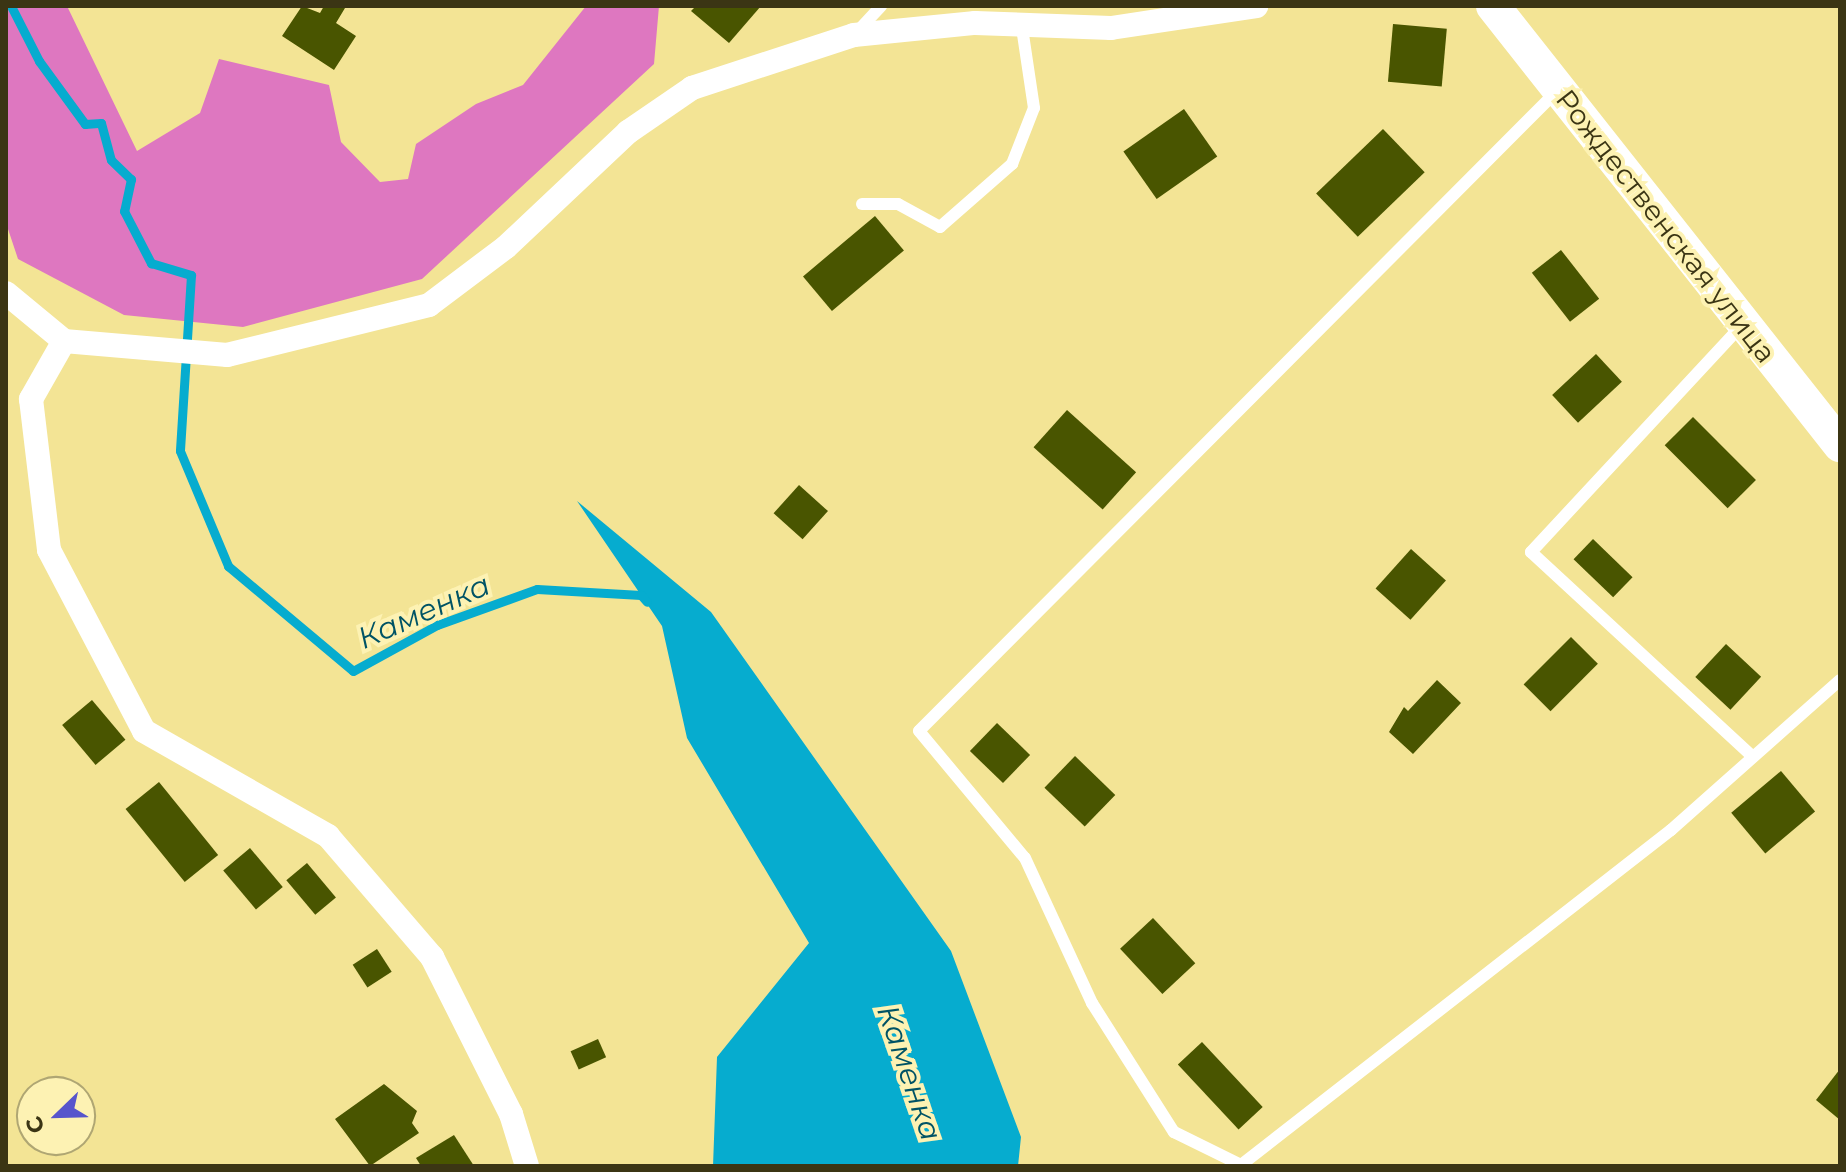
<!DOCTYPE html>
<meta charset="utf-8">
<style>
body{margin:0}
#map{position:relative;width:1846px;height:1172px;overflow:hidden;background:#f3e495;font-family:Montserrat,sans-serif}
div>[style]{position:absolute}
.forest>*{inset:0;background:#de77c0}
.water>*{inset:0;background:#06accf}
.stream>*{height:9px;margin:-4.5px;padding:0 4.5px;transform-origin:4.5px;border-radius:4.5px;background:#06accf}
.building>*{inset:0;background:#495500;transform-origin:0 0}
.lane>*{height:12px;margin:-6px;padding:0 6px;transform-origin:6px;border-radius:6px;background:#fff}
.street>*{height:24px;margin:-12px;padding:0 12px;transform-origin:12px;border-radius:12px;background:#fff}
.secondary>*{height:34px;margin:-17px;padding:0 17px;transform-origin:17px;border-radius:17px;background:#fff}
span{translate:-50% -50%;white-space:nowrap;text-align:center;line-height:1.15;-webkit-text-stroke:8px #fdf2b3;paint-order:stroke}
.street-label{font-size:28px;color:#3b3514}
.water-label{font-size:30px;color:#005365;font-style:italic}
.frame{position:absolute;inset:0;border:8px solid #3b3514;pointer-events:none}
.north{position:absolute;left:16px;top:1076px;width:80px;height:80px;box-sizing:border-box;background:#fdf2b3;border:2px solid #afa673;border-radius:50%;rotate:247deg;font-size:22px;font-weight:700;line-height:32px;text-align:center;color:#3b3514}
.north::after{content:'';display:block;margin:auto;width:28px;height:36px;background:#5755cc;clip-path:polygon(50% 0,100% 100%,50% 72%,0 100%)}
</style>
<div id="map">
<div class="forest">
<i style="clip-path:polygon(6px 6px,67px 6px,137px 151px,200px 113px,219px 59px,329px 85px,341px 142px,380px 182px,408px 179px,416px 144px,476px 104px,523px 85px,586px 6px,659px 6px,654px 64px,422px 279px,243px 327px,124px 315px,18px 259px,6px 223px)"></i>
</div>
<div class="water">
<i style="clip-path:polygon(577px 501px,711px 612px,951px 951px,1021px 1137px,1018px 1166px,713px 1166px,717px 1057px,809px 943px,687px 738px,662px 626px)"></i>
</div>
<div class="stream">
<i style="left:11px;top:6px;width:62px;rotate:63deg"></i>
<i style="left:39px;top:61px;width:78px;rotate:53.9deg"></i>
<i style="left:85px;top:124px;width:16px;rotate:-4deg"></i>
<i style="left:101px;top:123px;width:38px;rotate:75deg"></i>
<i style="left:111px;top:160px;width:28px;rotate:44deg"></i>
<i style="left:131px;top:179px;width:33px;rotate:102deg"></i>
<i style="left:124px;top:211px;width:59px;rotate:62.6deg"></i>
<i style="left:151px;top:263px;width:42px;rotate:16.7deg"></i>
<i style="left:191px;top:275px;width:176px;rotate:93.6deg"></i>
<i style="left:180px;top:451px;width:125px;rotate:67.3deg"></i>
<i style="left:228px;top:566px;width:163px;rotate:40deg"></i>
<i style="left:353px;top:671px;width:96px;rotate:-28.7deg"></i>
<i style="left:437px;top:625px;width:106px;rotate:-19.8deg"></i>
<i style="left:537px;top:589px;width:104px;rotate:3.3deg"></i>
<i style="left:641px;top:595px;width:9px;rotate:49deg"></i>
</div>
<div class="building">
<i style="clip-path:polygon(302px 6px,320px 13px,324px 6px,345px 8px,336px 23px,356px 36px,334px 70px,282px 36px)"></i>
<i style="clip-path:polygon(696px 6px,761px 6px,729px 43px,691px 11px)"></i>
<i style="left:1393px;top:24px;width:54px;height:58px;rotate:5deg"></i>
<i style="left:1184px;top:109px;width:58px;height:74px;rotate:55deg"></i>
<i style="left:1383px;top:129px;width:60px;height:93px;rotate:46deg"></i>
<i style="left:875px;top:216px;width:45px;height:94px;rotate:50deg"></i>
<i style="left:1561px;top:250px;width:62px;height:37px;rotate:52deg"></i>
<i style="left:1596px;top:354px;width:38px;height:60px;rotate:47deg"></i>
<i style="left:1067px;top:410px;width:93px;height:50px;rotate:42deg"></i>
<i style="left:1693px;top:417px;width:89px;height:40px;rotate:45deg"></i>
<i style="left:799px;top:485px;width:39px;height:38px;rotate:42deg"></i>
<i style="left:1593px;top:539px;width:55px;height:28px;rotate:44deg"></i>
<i style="left:1411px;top:549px;width:47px;height:53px;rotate:42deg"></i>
<i style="left:1571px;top:637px;width:38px;height:67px;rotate:45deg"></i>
<i style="left:1726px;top:644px;width:48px;height:45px;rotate:43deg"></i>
<i style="clip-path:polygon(1437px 680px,1461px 703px,1413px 754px,1389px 732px,1404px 707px,1408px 711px)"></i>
<i style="left:92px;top:700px;width:52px;height:39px;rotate:50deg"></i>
<i style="left:997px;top:723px;width:46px;height:39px;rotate:44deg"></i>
<i style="left:1075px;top:756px;width:56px;height:44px;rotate:44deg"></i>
<i style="left:1781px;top:771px;width:53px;height:65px;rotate:50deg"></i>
<i style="left:159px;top:782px;width:94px;height:43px;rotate:51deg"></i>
<i style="left:250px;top:848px;width:51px;height:35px;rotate:50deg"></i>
<i style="left:307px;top:863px;width:45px;height:27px;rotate:50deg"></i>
<i style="left:1153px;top:918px;width:62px;height:45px;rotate:47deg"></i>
<i style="left:377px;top:949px;width:27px;height:29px;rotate:57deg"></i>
<i style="left:598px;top:1039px;width:20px;height:30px;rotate:66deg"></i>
<i style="left:1202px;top:1042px;width:89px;height:33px;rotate:47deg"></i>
<i style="clip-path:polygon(1840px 1069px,1840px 1120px,1816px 1100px)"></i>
<i style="clip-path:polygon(384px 1084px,417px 1111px,412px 1123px,419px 1133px,370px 1166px,335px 1119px)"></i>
<i style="clip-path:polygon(454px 1135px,474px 1166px,421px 1166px,416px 1158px)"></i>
</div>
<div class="lane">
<i style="left:856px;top:33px;width:37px;rotate:-47deg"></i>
<i style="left:1556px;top:92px;width:902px;rotate:134.91deg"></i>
<i style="left:919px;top:731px;width:165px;rotate:50.2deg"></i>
<i style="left:1025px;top:858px;width:160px;rotate:65.2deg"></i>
<i style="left:1092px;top:1003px;width:153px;rotate:57.6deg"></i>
<i style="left:1174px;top:1132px;width:75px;rotate:26.2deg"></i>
<i style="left:1241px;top:1165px;width:545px;rotate:-37.92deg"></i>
<i style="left:1671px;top:830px;width:226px;rotate:-41.6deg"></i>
<i style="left:862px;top:204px;width:36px"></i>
<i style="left:898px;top:204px;width:48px;rotate:28.7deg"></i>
<i style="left:940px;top:227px;width:96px;rotate:-41.2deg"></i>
<i style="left:1012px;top:164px;width:60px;rotate:-68.6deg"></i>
<i style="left:1034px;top:108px;width:81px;rotate:-98.5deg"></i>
<i style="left:1742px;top:325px;width:310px;rotate:132.9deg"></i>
<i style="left:1531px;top:552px;width:302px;rotate:42.7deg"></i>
</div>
<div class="street">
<i style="left:6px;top:293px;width:75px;rotate:39.6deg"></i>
<i style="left:64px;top:341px;width:164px;rotate:4.9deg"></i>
<i style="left:227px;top:355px;width:208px;rotate:-13.9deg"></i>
<i style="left:429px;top:305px;width:96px;rotate:-37deg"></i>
<i style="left:506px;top:247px;width:168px;rotate:-43.3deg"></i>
<i style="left:628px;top:132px;width:78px;rotate:-34.5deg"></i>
<i style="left:692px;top:88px;width:170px;rotate:-18.1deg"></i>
<i style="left:854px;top:35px;width:122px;rotate:-5.7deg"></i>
<i style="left:975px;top:23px;width:136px;rotate:2.1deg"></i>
<i style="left:1111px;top:28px;width:147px;rotate:-8.6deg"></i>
<i style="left:64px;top:341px;width:67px;rotate:119.6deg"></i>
<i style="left:31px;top:399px;width:152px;rotate:83.2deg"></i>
<i style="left:49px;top:550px;width:204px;rotate:62.3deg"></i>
<i style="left:144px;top:731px;width:212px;rotate:29.7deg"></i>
<i style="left:328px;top:836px;width:160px;rotate:49.3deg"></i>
<i style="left:432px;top:957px;width:176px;rotate:63.3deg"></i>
<i style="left:511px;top:1114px;width:54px;rotate:72.9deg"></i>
</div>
<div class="secondary">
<i style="left:1493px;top:6px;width:560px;rotate:51.68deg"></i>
</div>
<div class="street-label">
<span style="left:1666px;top:226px;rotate:52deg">Рождественская улица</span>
</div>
<div class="water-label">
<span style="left:424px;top:612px;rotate:-24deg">Каменка</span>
<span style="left:909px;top:1073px;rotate:71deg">Каменка</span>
</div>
<div class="frame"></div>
<div class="north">С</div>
</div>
